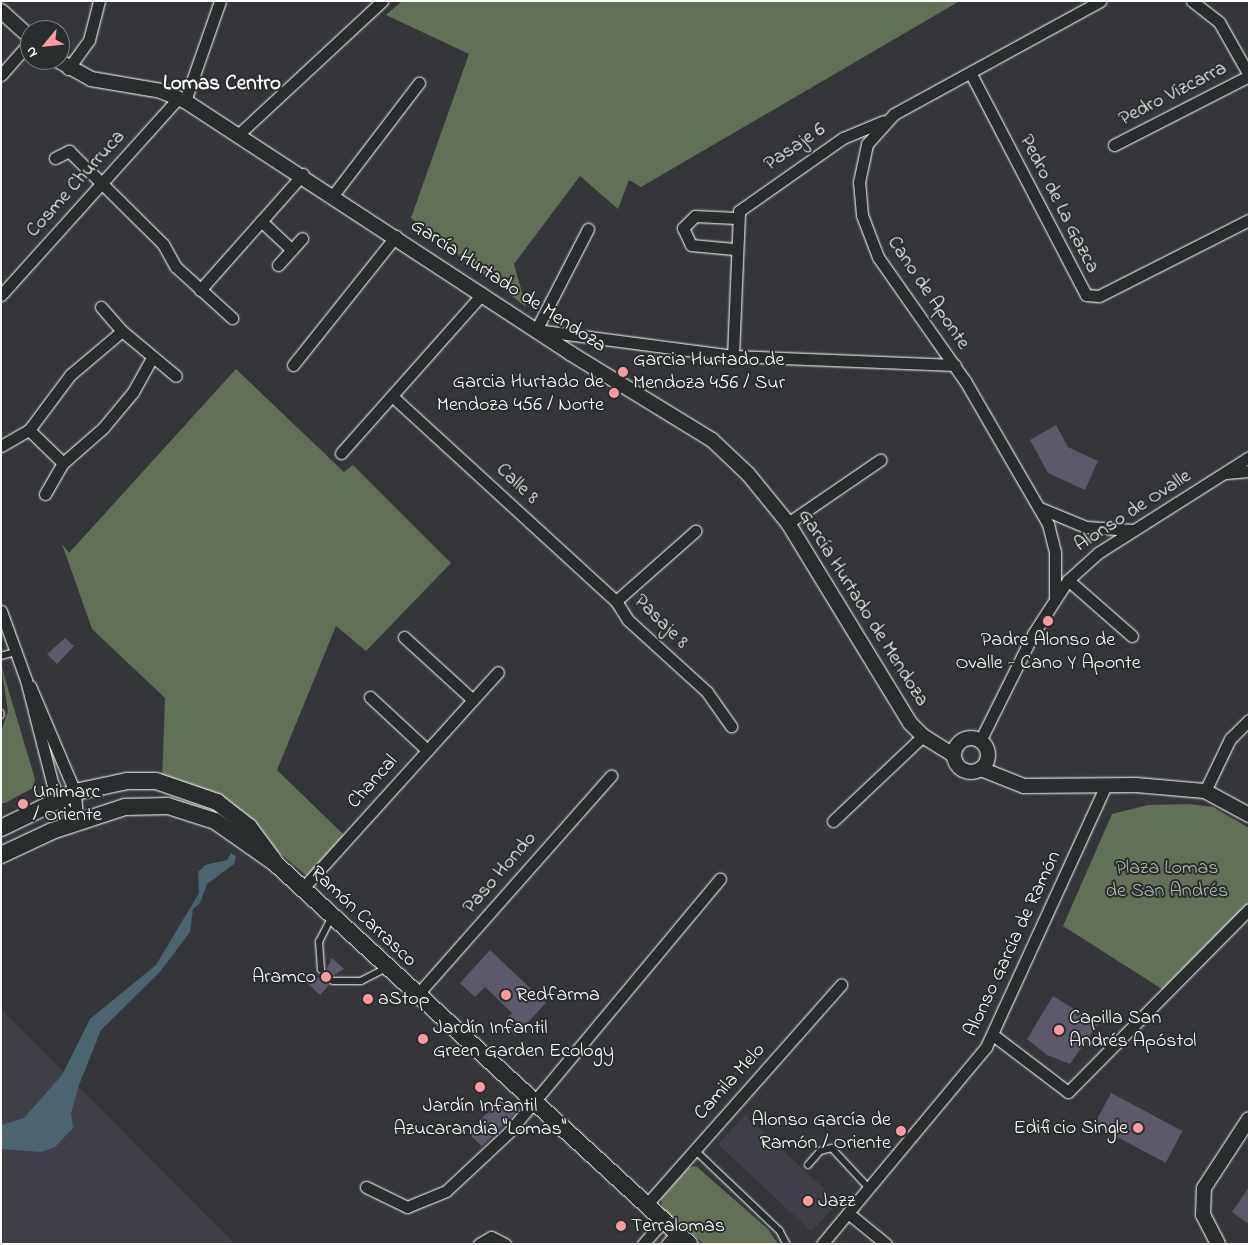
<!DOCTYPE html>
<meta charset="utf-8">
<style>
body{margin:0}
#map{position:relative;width:1250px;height:1245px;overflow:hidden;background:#34363a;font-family:"Indie Flower",sans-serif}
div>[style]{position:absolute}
.built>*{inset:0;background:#404049;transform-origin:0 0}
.green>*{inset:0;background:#627058}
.water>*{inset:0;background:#4a656f}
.building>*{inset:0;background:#5c596b;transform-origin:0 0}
.roads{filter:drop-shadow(0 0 1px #fff) drop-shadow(0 0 1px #fff)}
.service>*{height:5.5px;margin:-2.75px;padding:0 2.75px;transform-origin:2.75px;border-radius:2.75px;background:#2a2d2e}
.minor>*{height:11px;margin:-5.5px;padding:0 5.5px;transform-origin:5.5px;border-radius:5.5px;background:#2a2d2e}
.tertiary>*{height:14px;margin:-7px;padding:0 7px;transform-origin:7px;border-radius:7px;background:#2a2d2e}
.tertiary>.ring{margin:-7px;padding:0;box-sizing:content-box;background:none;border:14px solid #2a2d2e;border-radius:50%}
.secondary>*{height:16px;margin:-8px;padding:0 8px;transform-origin:8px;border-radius:8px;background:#2a2d2e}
.dots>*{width:14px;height:14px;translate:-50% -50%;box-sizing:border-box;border:2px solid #2a2d2e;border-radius:50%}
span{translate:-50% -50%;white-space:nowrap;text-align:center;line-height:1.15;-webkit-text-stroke:4px #2a2d2e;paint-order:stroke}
.street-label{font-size:20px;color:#fff}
.poi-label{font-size:20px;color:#fff}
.left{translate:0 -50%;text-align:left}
.right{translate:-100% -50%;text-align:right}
.park-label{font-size:20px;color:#b0b8ac}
.neighbourhood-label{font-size:21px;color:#fff;font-weight:700}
.frame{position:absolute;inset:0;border:2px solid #fff;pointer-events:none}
.north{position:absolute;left:20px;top:20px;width:50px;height:50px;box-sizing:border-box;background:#2a2d2e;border:1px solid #7f8182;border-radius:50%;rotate:242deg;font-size:14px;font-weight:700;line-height:20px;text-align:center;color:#fff}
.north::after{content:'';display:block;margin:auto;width:18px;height:22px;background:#ff9aa2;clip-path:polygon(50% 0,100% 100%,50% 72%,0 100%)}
</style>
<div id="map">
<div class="built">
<i style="clip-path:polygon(1px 1009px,235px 1244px,1px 1244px)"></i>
<i style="left:745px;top:1115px;width:128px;height:40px;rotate:43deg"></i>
</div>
<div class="green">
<i style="clip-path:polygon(402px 1px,958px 1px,958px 2px,641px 187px,629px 180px,618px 209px,580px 176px,514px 264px,526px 307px,411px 218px,469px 54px,386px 15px)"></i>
<i style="clip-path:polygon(236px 369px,344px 472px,353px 465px,451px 563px,366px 651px,336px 626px,277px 770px,345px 836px,308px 877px,249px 827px,162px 783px,165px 698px,92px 629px,62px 544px,69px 553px)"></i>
<i style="clip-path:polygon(1px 665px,35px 779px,33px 788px,5px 803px,1px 803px,1px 731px,8px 712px)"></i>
<i style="clip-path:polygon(1189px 804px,1213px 807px,1249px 828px,1249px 906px,1165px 991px,1063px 926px,1112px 814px,1148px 805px)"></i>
<i style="clip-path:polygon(696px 1166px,768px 1229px,778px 1244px,704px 1244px,662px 1208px,661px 1199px,688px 1168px)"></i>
</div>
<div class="water">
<i style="clip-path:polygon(231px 853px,236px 856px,234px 864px,207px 884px,200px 903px,193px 909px,190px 932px,159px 973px,101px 1030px,79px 1085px,71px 1113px,73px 1128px,55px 1147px,42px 1152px,1px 1149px,1px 1125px,24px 1118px,62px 1075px,90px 1019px,156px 965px,199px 893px,198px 872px,205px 865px,227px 860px)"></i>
</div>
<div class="building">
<i style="clip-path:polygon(1056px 425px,1068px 447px,1098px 461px,1085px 490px,1048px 473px,1030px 440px)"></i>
<i style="clip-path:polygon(65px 638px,74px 646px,57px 664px,47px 654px)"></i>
<i style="clip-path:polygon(490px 950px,546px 1003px,515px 1036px,504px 1021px,512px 1013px,485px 987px,475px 997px,460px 983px)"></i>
<i style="clip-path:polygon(332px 958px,344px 969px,329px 978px,330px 984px,320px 995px,308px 984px,324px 974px)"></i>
<i style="clip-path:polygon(1053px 996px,1098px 1024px,1070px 1064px,1047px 1055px,1027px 1039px)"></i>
<i style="left:1111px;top:1093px;width:81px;height:36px;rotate:28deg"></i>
<i style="left:503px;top:1097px;width:20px;height:50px;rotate:45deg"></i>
<i style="clip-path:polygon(1249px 1187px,1249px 1224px,1232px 1212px)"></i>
</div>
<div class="roads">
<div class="service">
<i style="left:1px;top:656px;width:16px;rotate:-15deg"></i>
<i style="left:1px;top:713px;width:2px;rotate:90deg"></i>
<i style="left:321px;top:970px;width:28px;rotate:-94deg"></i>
<i style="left:319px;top:942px;width:27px;rotate:-63deg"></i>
<i style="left:333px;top:981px;width:28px"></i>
<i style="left:361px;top:981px;width:28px;rotate:-27deg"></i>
<i style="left:695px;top:1150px;width:117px;rotate:43.6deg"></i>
<i style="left:780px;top:1231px;width:15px;rotate:62deg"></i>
<i style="left:808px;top:1165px;width:18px;rotate:-49deg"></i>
<i style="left:820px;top:1151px;width:12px;rotate:-14deg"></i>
<i style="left:832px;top:1148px;width:54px;rotate:47.2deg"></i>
</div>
<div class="minor">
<i style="left:1192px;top:1px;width:34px;rotate:38deg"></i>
<i style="left:1219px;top:22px;width:61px;rotate:60.5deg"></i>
<i style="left:68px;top:69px;width:36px;rotate:-54deg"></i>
<i style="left:89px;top:40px;width:40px;rotate:-75.6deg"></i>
<i style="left:971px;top:74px;width:249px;rotate:62.5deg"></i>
<i style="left:1086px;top:295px;width:13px;rotate:4deg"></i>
<i style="left:1099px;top:296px;width:168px;rotate:-26.9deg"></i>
<i style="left:1px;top:75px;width:44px;rotate:-48.7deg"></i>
<i style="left:185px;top:101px;width:106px;rotate:-70.7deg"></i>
<i style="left:240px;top:133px;width:194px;rotate:-42.9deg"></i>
<i style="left:1114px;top:145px;width:152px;rotate:-27.1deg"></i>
<i style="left:55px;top:158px;width:16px;rotate:-27deg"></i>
<i style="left:69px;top:151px;width:132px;rotate:44.7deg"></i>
<i style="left:163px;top:244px;width:26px;rotate:61deg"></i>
<i style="left:176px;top:267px;width:76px;rotate:42.3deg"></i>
<i style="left:334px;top:194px;width:140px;rotate:-52.6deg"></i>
<i style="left:261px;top:221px;width:42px;rotate:43.1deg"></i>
<i style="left:588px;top:229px;width:114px;rotate:117.2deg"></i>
<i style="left:536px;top:330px;width:199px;rotate:7.5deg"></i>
<i style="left:733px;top:356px;width:222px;rotate:2.3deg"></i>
<i style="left:734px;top:249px;width:43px;rotate:-174.7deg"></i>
<i style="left:691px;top:245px;width:19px;rotate:-115deg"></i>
<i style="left:683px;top:228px;width:17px;rotate:-45deg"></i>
<i style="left:695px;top:216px;width:41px;rotate:2.8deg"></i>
<i style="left:278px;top:265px;width:36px;rotate:-48deg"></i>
<i style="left:200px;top:290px;width:155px;rotate:-48.4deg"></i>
<i style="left:1px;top:295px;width:266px;rotate:-48deg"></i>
<i style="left:101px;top:307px;width:32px;rotate:49deg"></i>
<i style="left:122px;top:331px;width:70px;rotate:39.8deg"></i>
<i style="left:733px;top:356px;width:145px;rotate:-87.6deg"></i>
<i style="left:739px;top:211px;width:127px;rotate:-35.1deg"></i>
<i style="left:843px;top:138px;width:44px;rotate:-22.5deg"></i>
<i style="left:293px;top:365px;width:165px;rotate:-51.4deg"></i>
<i style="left:392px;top:396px;width:304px;rotate:42.5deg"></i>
<i style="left:616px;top:601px;width:22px;rotate:58deg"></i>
<i style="left:628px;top:620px;width:107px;rotate:42.3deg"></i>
<i style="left:707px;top:692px;width:42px;rotate:54.8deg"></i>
<i style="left:29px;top:430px;width:47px;rotate:44.1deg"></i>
<i style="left:1px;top:446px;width:32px;rotate:-30deg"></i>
<i style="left:29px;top:430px;width:69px;rotate:-53.3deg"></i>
<i style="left:70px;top:375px;width:68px;rotate:-40.2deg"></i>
<i style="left:341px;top:453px;width:213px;rotate:-48.4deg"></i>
<i style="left:1226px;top:473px;width:23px;rotate:-5deg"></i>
<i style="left:45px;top:494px;width:36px;rotate:-60deg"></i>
<i style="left:63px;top:463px;width:53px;rotate:-41.2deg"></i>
<i style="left:103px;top:428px;width:47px;rotate:-50.2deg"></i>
<i style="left:133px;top:392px;width:39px;rotate:-61deg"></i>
<i style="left:1040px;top:508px;width:50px;rotate:22.4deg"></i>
<i style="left:1086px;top:527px;width:47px;rotate:3.7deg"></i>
<i style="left:788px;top:523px;width:112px;rotate:-34.4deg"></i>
<i style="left:1068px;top:580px;width:85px;rotate:41.2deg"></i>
<i style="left:1055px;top:596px;width:44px;rotate:-90deg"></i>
<i style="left:1055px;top:552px;width:29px;rotate:-104deg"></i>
<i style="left:1048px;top:524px;width:165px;rotate:-120.1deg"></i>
<i style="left:965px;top:381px;width:151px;rotate:-125.1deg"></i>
<i style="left:878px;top:257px;width:45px;rotate:-110.9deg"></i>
<i style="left:862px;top:215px;width:33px;rotate:-95deg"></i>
<i style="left:859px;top:182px;width:39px;rotate:-78deg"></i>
<i style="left:867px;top:144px;width:40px;rotate:-48deg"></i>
<i style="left:894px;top:114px;width:235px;rotate:-28.7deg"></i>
<i style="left:616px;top:601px;width:106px;rotate:-41.5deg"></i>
<i style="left:1px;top:611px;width:73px;rotate:70.1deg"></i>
<i style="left:26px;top:680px;width:105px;rotate:75.7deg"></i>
<i style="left:52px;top:782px;width:26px;rotate:67deg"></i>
<i style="left:62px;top:806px;width:22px;rotate:47deg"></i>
<i style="left:404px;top:637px;width:93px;rotate:42.4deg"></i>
<i style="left:30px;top:686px;width:115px;rotate:67deg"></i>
<i style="left:75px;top:792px;width:30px;rotate:86deg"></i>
<i style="left:370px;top:697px;width:78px;rotate:42.9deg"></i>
<i style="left:980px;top:741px;width:119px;rotate:-63.6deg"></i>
<i style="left:1033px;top:634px;width:64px;rotate:-57.1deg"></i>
<i style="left:1068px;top:580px;width:40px;rotate:-42deg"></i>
<i style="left:1098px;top:553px;width:179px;rotate:-32.4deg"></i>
<i style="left:1205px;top:791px;width:58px;rotate:-64.3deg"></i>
<i style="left:1230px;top:739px;width:27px;rotate:-45deg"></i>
<i style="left:833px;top:821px;width:124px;rotate:-43.4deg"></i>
<i style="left:302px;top:889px;width:292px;rotate:-47.9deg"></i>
<i style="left:417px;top:995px;width:293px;rotate:-48.5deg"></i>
<i style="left:993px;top:1035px;width:94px;rotate:37.2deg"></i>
<i style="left:1068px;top:1092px;width:257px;rotate:-45.3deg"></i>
<i style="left:366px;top:1187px;width:46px;rotate:26deg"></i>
<i style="left:407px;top:1207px;width:42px;rotate:-22.3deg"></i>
<i style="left:446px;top:1191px;width:85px;rotate:-43.1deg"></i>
<i style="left:508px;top:1133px;width:331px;rotate:-50.2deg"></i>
<i style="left:647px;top:1204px;width:293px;rotate:-48.5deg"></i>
<i style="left:848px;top:1213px;width:49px;rotate:39.2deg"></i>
<i style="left:479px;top:1244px;width:14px;rotate:-30deg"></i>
<i style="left:491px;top:1237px;width:16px;rotate:27deg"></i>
<i style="left:643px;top:1244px;width:32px;rotate:-49deg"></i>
<i style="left:667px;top:1244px;width:15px;rotate:-48deg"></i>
<i style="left:822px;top:1244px;width:256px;rotate:-50.2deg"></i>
<i style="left:986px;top:1047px;width:286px;rotate:-65.4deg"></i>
</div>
<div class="tertiary">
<i style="left:1px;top:11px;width:39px;rotate:42deg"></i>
<i style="left:57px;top:60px;width:39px;rotate:29deg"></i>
<i style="left:91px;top:79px;width:71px;rotate:9.7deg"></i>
<i style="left:161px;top:91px;width:26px;rotate:23deg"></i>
<i style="left:185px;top:101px;width:460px;rotate:33.2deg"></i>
<i style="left:570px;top:353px;width:167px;rotate:31.5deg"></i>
<i style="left:712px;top:440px;width:50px;rotate:43.4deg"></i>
<i style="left:748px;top:474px;width:63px;rotate:50.8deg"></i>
<i style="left:788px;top:523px;width:234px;rotate:58.6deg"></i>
<i style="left:910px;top:723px;width:18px;rotate:45deg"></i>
<i style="left:923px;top:736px;width:36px;rotate:32deg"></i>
<i class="ring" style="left:954px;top:738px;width:20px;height:20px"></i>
<i style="left:981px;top:769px;width:46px;rotate:21.6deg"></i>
<i style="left:1024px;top:786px;width:112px;rotate:-0.5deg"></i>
<i style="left:1136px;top:785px;width:69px;rotate:5deg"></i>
<i style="left:1205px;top:791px;width:50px;rotate:28.6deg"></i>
<i style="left:1218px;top:1244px;width:33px;rotate:-117deg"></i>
<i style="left:1203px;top:1215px;width:27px;rotate:-88deg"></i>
<i style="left:1204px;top:1188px;width:82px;rotate:-56.9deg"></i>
</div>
<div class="secondary">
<i style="left:1px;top:828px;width:82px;rotate:-25.9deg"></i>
<i style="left:75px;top:792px;width:53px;rotate:-11.9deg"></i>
<i style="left:127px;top:781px;width:29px"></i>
<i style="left:156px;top:781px;width:65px;rotate:19deg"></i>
<i style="left:217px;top:802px;width:41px;rotate:38deg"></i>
<i style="left:249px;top:827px;width:42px;rotate:53.7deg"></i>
<i style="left:1px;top:855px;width:56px;rotate:-25.2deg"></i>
<i style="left:52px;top:831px;width:77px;rotate:-18.2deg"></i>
<i style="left:125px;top:807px;width:43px;rotate:-1.3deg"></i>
<i style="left:168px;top:806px;width:49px;rotate:17.7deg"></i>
<i style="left:215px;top:821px;width:73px;rotate:35deg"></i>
<i style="left:275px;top:863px;width:563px;rotate:42.62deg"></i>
</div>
</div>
<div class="dots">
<i style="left:623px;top:372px;background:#ff9aa2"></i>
<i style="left:614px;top:393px;background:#ff9aa2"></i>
<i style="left:1048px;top:621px;background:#ff9aa2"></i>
<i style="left:23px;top:804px;background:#ff9aa2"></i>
<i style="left:326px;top:977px;background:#ff9aa2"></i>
<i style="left:506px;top:995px;background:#ff9aa2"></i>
<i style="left:368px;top:999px;background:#ff9aa2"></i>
<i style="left:1059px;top:1030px;background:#ff9aa2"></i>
<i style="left:423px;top:1039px;background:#ff9aa2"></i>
<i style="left:480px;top:1087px;background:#ff9aa2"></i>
<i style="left:1138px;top:1128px;background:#ff9aa2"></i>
<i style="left:901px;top:1131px;background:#ff9aa2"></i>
<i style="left:808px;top:1201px;background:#ff9aa2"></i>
<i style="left:621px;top:1226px;background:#ff9aa2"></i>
</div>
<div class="street-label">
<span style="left:1173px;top:94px;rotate:-27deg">Pedro Vizcarra</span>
<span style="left:795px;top:147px;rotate:-34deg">Pasaje 6</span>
<span style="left:76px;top:184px;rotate:-48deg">Cosme Churruca</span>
<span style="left:1059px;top:204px;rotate:63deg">Pedro de La Gazca</span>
<span style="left:508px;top:286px;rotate:33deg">García Hurtado de Mendoza</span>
<span style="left:928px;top:293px;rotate:56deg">Cano de Aponte</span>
<span style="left:517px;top:484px;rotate:43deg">Calle 8</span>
<span style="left:1133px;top:511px;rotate:-33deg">Alonso de Ovalle</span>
<span style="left:863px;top:608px;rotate:58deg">García Hurtado de Mendoza</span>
<span style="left:661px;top:622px;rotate:45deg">Pasaje 8</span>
<span style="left:373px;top:782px;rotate:-48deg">Chancal</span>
<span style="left:500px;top:873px;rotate:-49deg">Paso Hondo</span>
<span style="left:363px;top:917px;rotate:43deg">Ramón Carrasco</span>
<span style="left:1013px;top:944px;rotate:-65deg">Alonso García de Ramón</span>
<span style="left:730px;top:1082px;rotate:-48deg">Camila Melo</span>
</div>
<div class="poi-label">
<span class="left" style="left:633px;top:372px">Garcia Hurtado de<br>Mendoza 456 / Sur</span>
<span class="right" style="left:604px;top:394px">Garcia Hurtado de<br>Mendoza 456 / Norte</span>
<span style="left:1048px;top:652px">Padre Alonso de<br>Ovalle - Cano Y Aponte</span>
<span class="left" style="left:33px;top:804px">Unimarc<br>/ Oriente</span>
<span class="right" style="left:316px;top:977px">Aramco</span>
<span class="left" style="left:516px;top:995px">Redfarma</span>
<span class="left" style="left:378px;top:999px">aStop</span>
<span class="left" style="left:1069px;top:1030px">Capilla San<br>Andrés Apóstol</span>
<span class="left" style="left:433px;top:1040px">Jardín Infantil<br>Green Garden Ecology</span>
<span style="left:480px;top:1118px">Jardín Infantil<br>Azucarandia "Lomas"</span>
<span class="right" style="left:891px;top:1132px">Alonso García de<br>Ramón / Oriente</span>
<span class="right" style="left:1128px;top:1128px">Edificio Single</span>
<span class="left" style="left:818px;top:1201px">Jazz</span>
<span class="left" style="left:631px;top:1226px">Terralomas</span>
</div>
<div class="park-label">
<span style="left:1167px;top:880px">Plaza Lomas<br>de San Andrés</span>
</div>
<div class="neighbourhood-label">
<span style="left:222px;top:84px">Lomas Centro</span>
</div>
<div class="frame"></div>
<div class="north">N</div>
</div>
